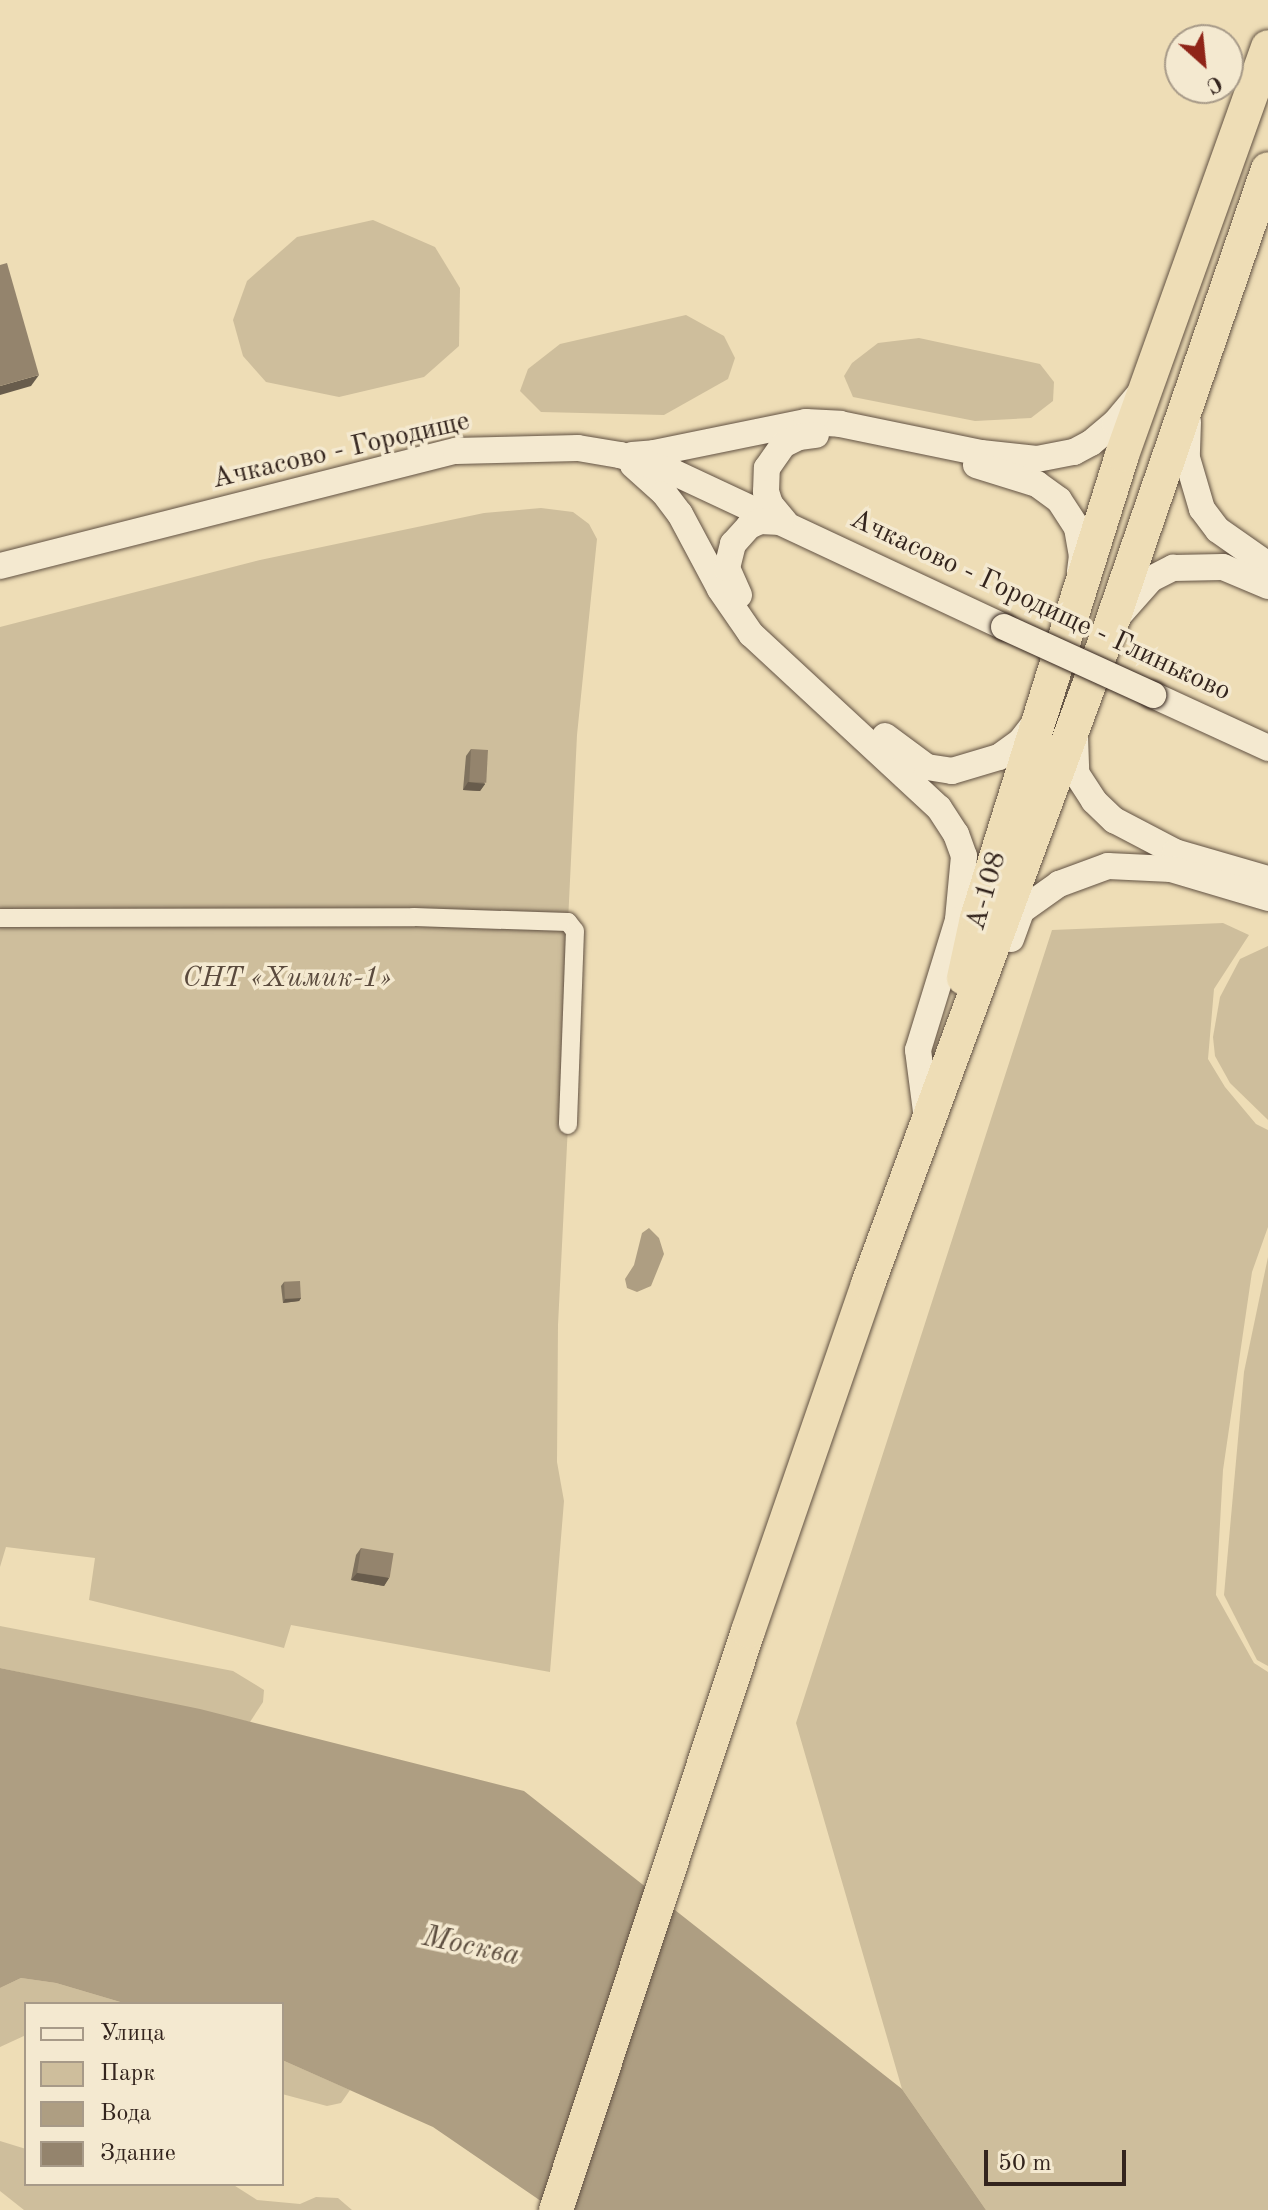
<!DOCTYPE html>
<meta charset="utf-8">
<style>
body{margin:0}
#map{position:relative;width:1268px;height:2210px;overflow:hidden;background:#eeddb6;font-family:"Old Standard TT",serif}
div>[style]{position:absolute}
.green>*{inset:0;background:#cebe9c}
.water>*{inset:0;background:#ae9e82}
.roads{filter:drop-shadow(0 0 2px #625243) drop-shadow(0 0 2px #625243)}
.street>*{height:18px;margin:-9px;padding:0 9px;transform-origin:9px;border-radius:9px;background:#f4e9d0}
.secondary>*{height:26px;margin:-13px;padding:0 13px;transform-origin:13px;border-radius:13px;background:#f4e9d0}
.highway>*{height:34px;margin:-17px;padding:0 17px;transform-origin:17px;border-radius:17px;background:#eeddb6}
.bridges{filter:drop-shadow(0 0 2px #33241d) drop-shadow(0 0 2px #33241d)}
.secondary-bridge>*{height:26px;margin:-13px;padding:0 13px;transform-origin:13px;border-radius:13px;background:#f4e9d0}
.wall>*{inset:0;background:#7f725e}
.shaded-wall>*{inset:0;background:#685c4c}
.building>*{inset:0;background:#94846d;transform-origin:0 0}
span{translate:-50% -50%;white-space:nowrap;text-align:center;line-height:1.15;-webkit-text-stroke:7px #f4e9d0;paint-order:stroke}
.street-label{font-size:28px;color:#33241d}
.park-label{font-size:28px;color:#5a4a3d;font-style:italic}
.water-label{font-size:30px;color:#5e4f40;font-style:italic}
.legend{position:absolute;left:24px;top:2002px;width:260px;height:184px;box-sizing:border-box;background:#f4e9d0;border:2px solid #a79a88;margin:0;padding:10px 14px;list-style:none;font-size:24px;color:#33241d}
.legend li{display:flex;align-items:center;gap:16px;height:40px}
.legend b{width:40px;border:2px solid #a79a88}
.north{position:absolute;left:1164px;top:24px;width:80px;height:80px;box-sizing:border-box;background:#f4e9d0;border:2px solid #a79a88;border-radius:50%;rotate:153deg;font-size:22px;font-weight:700;line-height:32px;text-align:center;color:#33241d}
.north::after{content:'';display:block;margin:auto;width:28px;height:36px;background:#8f2418;clip-path:polygon(50% 0,100% 100%,50% 72%,0 100%)}
.scale{position:absolute;left:984px;top:2150px;width:142px;height:36px;box-sizing:border-box;border:4px solid #33241d;border-top:0;padding-left:10px;font-size:24px;line-height:28px;white-space:nowrap;color:#33241d;-webkit-text-stroke:6px #f4e9d0;paint-order:stroke}
</style>
<div id="map">
<div class="green">
<i style="clip-path:polygon(373px 220px,435px 247px,460px 288px,459px 346px,424px 377px,339px 397px,266px 382px,243px 356px,233px 320px,247px 281px,297px 237px)"></i>
<i style="clip-path:polygon(686px 315px,724px 336px,735px 358px,728px 379px,664px 415px,541px 412px,520px 391px,528px 369px,560px 344px)"></i>
<i style="clip-path:polygon(919px 338px,1040px 364px,1054px 382px,1053px 401px,1031px 418px,975px 421px,853px 397px,844px 376px,852px 363px,878px 343px)"></i>
<i style="clip-path:polygon(541px 508px,573px 512px,589px 524px,597px 539px,577px 735px,568px 922px,568px 1125px,558px 1325px,557px 1462px,564px 1501px,550px 1672px,291px 1625px,284px 1648px,89px 1600px,95px 1558px,6px 1547px,0 1567px,0 627px,260px 560px,484px 513px)"></i>
<i style="clip-path:polygon(1223px 923px,1249px 935px,1214px 989px,1208px 1059px,1225px 1087px,1256px 1124px,1268px 1130px,1268px 1227px,1252px 1272px,1223px 1470px,1216px 1595px,1254px 1663px,1268px 1672px,1268px 2210px,986px 2210px,902px 2089px,796px 1723px,1052px 930px)"></i>
<i style="clip-path:polygon(1268px 946px,1268px 1120px,1230px 1083px,1215px 1056px,1213px 1037px,1220px 997px,1240px 959px)"></i>
<i style="clip-path:polygon(1268px 1257px,1268px 1666px,1257px 1660px,1224px 1595px,1244px 1372px)"></i>
<i style="clip-path:polygon(0 1626px,233px 1671px,264px 1690px,263px 1702px,250px 1722px,0 1668px)"></i>
<i style="clip-path:polygon(21px 1978px,56px 1983px,127px 2004px,26px 2004px,26px 2035px,0 2047px,0 1988px)"></i>
<i style="clip-path:polygon(282px 2060px,350px 2090px,341px 2103px,327px 2106px,282px 2094px)"></i>
<i style="clip-path:polygon(0 2141px,26px 2149px,26px 2184px,232px 2184px,257px 2200px,300px 2204px,316px 2197px,338px 2198px,352px 2210px,24px 2210px,0 2191px)"></i>
</div>
<div class="water">
<i style="clip-path:polygon(649px 1228px,659px 1238px,664px 1254px,651px 1286px,637px 1292px,627px 1288px,625px 1279px,634px 1265px,642px 1233px)"></i>
<i style="clip-path:polygon(0 1668px,200px 1709px,524px 1791px,902px 2089px,986px 2210px,554px 2210px,433px 2127px,282px 2060px,282px 2004px,127px 2004px,56px 1983px,21px 1978px,0 1988px)"></i>
</div>
<div class="roads">
<div class="street">
<i style="left:0;top:918px;width:414px;rotate:-0.1deg"></i>
<i style="left:414px;top:917px;width:154px;rotate:1.9deg"></i>
<i style="left:568px;top:922px;width:11px;rotate:52deg"></i>
<i style="left:575px;top:931px;width:194px;rotate:92.1deg"></i>
</div>
<div class="secondary">
<i style="left:1188px;top:422px;width:36px;rotate:92deg"></i>
<i style="left:1187px;top:458px;width:53px;rotate:73.6deg"></i>
<i style="left:1202px;top:509px;width:26px;rotate:53deg"></i>
<i style="left:1218px;top:530px;width:61px;rotate:35deg"></i>
<i style="left:632px;top:455px;width:22px;rotate:-5deg"></i>
<i style="left:654px;top:453px;width:155px;rotate:-11.5deg"></i>
<i style="left:806px;top:422px;width:34px;rotate:3deg"></i>
<i style="left:840px;top:424px;width:144px;rotate:11.6deg"></i>
<i style="left:981px;top:453px;width:56px;rotate:6.1deg"></i>
<i style="left:1037px;top:459px;width:38px;rotate:-11deg"></i>
<i style="left:1074px;top:452px;width:19px;rotate:-28deg"></i>
<i style="left:1091px;top:443px;width:31px;rotate:-40deg"></i>
<i style="left:1115px;top:423px;width:38px;rotate:-50deg"></i>
<i style="left:633px;top:465px;width:42px;rotate:42.1deg"></i>
<i style="left:664px;top:493px;width:26px;rotate:53deg"></i>
<i style="left:680px;top:514px;width:85px;rotate:61.9deg"></i>
<i style="left:720px;top:589px;width:55px;rotate:55.4deg"></i>
<i style="left:751px;top:634px;width:256px;rotate:42.8deg"></i>
<i style="left:939px;top:808px;width:31px;rotate:57deg"></i>
<i style="left:956px;top:834px;width:23px;rotate:70deg"></i>
<i style="left:964px;top:856px;width:64px;rotate:95.4deg"></i>
<i style="left:958px;top:920px;width:136px;rotate:107.1deg"></i>
<i style="left:918px;top:1050px;width:70px;rotate:82.6deg"></i>
<i style="left:976px;top:465px;width:64px;rotate:17.3deg"></i>
<i style="left:1037px;top:484px;width:27px;rotate:36deg"></i>
<i style="left:1059px;top:500px;width:33px;rotate:57deg"></i>
<i style="left:1077px;top:528px;width:27px;rotate:80deg"></i>
<i style="left:1082px;top:555px;width:17px;rotate:97deg"></i>
<i style="left:785px;top:522px;width:23px;rotate:-130deg"></i>
<i style="left:770px;top:504px;width:13px;rotate:-108deg"></i>
<i style="left:766px;top:492px;width:24px;rotate:-88deg"></i>
<i style="left:767px;top:468px;width:28px;rotate:-55deg"></i>
<i style="left:783px;top:445px;width:18px;rotate:-27deg"></i>
<i style="left:799px;top:437px;width:17px;rotate:-7deg"></i>
<i style="left:0;top:566px;width:470px;rotate:-14.2deg"></i>
<i style="left:456px;top:451px;width:122px;rotate:-1.4deg"></i>
<i style="left:578px;top:448px;width:43px;rotate:9.5deg"></i>
<i style="left:620px;top:455px;width:56px;rotate:17.8deg"></i>
<i style="left:673px;top:472px;width:365px;rotate:25.1deg"></i>
<i style="left:739px;top:595px;width:30px;rotate:-114deg"></i>
<i style="left:727px;top:568px;width:25px;rotate:-76deg"></i>
<i style="left:733px;top:544px;width:24px;rotate:-48deg"></i>
<i style="left:749px;top:526px;width:12px;rotate:-24deg"></i>
<i style="left:760px;top:521px;width:21px;rotate:3deg"></i>
<i style="left:1119px;top:615px;width:48px;rotate:-48.4deg"></i>
<i style="left:1151px;top:579px;width:25px;rotate:-27deg"></i>
<i style="left:1173px;top:568px;width:50px;rotate:-1.1deg"></i>
<i style="left:1223px;top:567px;width:49px;rotate:22.9deg"></i>
<i style="left:1153px;top:695px;width:127px;rotate:24.7deg"></i>
<i style="left:885px;top:736px;width:52px;rotate:36.4deg"></i>
<i style="left:927px;top:767px;width:25px;rotate:9deg"></i>
<i style="left:952px;top:771px;width:49px;rotate:-16.6deg"></i>
<i style="left:999px;top:757px;width:26px;rotate:-36deg"></i>
<i style="left:1020px;top:742px;width:24px;rotate:-52deg"></i>
<i style="left:1075px;top:736px;width:37px;rotate:88deg"></i>
<i style="left:1076px;top:773px;width:33px;rotate:57deg"></i>
<i style="left:1094px;top:801px;width:28px;rotate:44deg"></i>
<i style="left:1114px;top:820px;width:69px;rotate:27.7deg"></i>
<i style="left:1175px;top:852px;width:97px;rotate:16.2deg"></i>
<i style="left:1011px;top:939px;width:30px;rotate:-70deg"></i>
<i style="left:1021px;top:911px;width:47px;rotate:-35.4deg"></i>
<i style="left:1059px;top:884px;width:52px;rotate:-20.2deg"></i>
<i style="left:1108px;top:866px;width:63px;rotate:2.7deg"></i>
<i style="left:1171px;top:869px;width:101px;rotate:16.6deg"></i>
</div>
<div class="highway">
<i style="left:964px;top:978px;width:61px;rotate:-77.8deg"></i>
<i style="left:977px;top:918px;width:485px;rotate:-72.6deg"></i>
<i style="left:1122px;top:455px;width:433px;rotate:-70.3deg"></i>
<i style="left:556px;top:2210px;width:610px;rotate:-71.65deg"></i>
<i style="left:748px;top:1631px;width:367px;rotate:-70.9deg"></i>
<i style="left:868px;top:1284px;width:699px;rotate:-69.75deg"></i>
<i style="left:1110px;top:628px;width:485px;rotate:-71deg"></i>
</div>
</div>
<div class="bridges">
<div class="secondary-bridge">
<i style="left:1004px;top:627px;width:164px;rotate:24.5deg"></i>
</div>
</div>
<div class="wall">
<i style="clip-path:polygon(471px 749px,485px 784px,480px 791px,463px 790px,466px 756px)"></i>
<i style="clip-path:polygon(284px 1282px,301px 1298px,299px 1301px,283px 1303px,281px 1286px)"></i>
<i style="clip-path:polygon(361px 1548px,389px 1578px,384px 1586px,351px 1580px,356px 1555px)"></i>
</div>
<div class="shaded-wall">
<i style="clip-path:polygon(39px 375px,31px 386px,0 395px,0 386px)"></i>
<i style="clip-path:polygon(468px 782px,485px 784px,480px 791px,463px 790px)"></i>
<i style="clip-path:polygon(301px 1298px,299px 1301px,283px 1303px,285px 1299px)"></i>
<i style="clip-path:polygon(357px 1573px,389px 1578px,384px 1586px,351px 1580px)"></i>
</div>
<div class="building">
<i style="clip-path:polygon(7px 263px,39px 375px,0 386px,0 265px)"></i>
<i style="left:471px;top:749px;width:17px;height:33px;rotate:3deg"></i>
<i style="left:300px;top:1281px;width:17px;height:16px;rotate:87deg"></i>
<i style="left:361px;top:1548px;width:33px;height:25px;rotate:9deg"></i>
</div>
<div class="street-label">
<span style="left:341px;top:451px;rotate:-13deg">Ачкасово - Городище</span>
<span style="left:1040px;top:606px;rotate:25deg">Ачкасово - Городище - Глиньково</span>
<span style="left:987px;top:891px;rotate:-74deg">А-108</span>
</div>
<div class="park-label">
<span style="left:287px;top:979px">СНТ «Химик-1»</span>
</div>
<div class="water-label">
<span style="left:471px;top:1947px;rotate:12deg">Москва</span>
</div>
<ul class="legend">
<li><b style="height:10px;background:#f4e9d0"></b>Улица</li>
<li><b style="height:22px;background:#cebe9c"></b>Парк</li>
<li><b style="height:22px;background:#ae9e82"></b>Вода</li>
<li><b style="height:22px;background:#94846d"></b>Здание</li>
</ul>
<div class="north">С</div>
<div class="scale">50 m</div>
</div>
